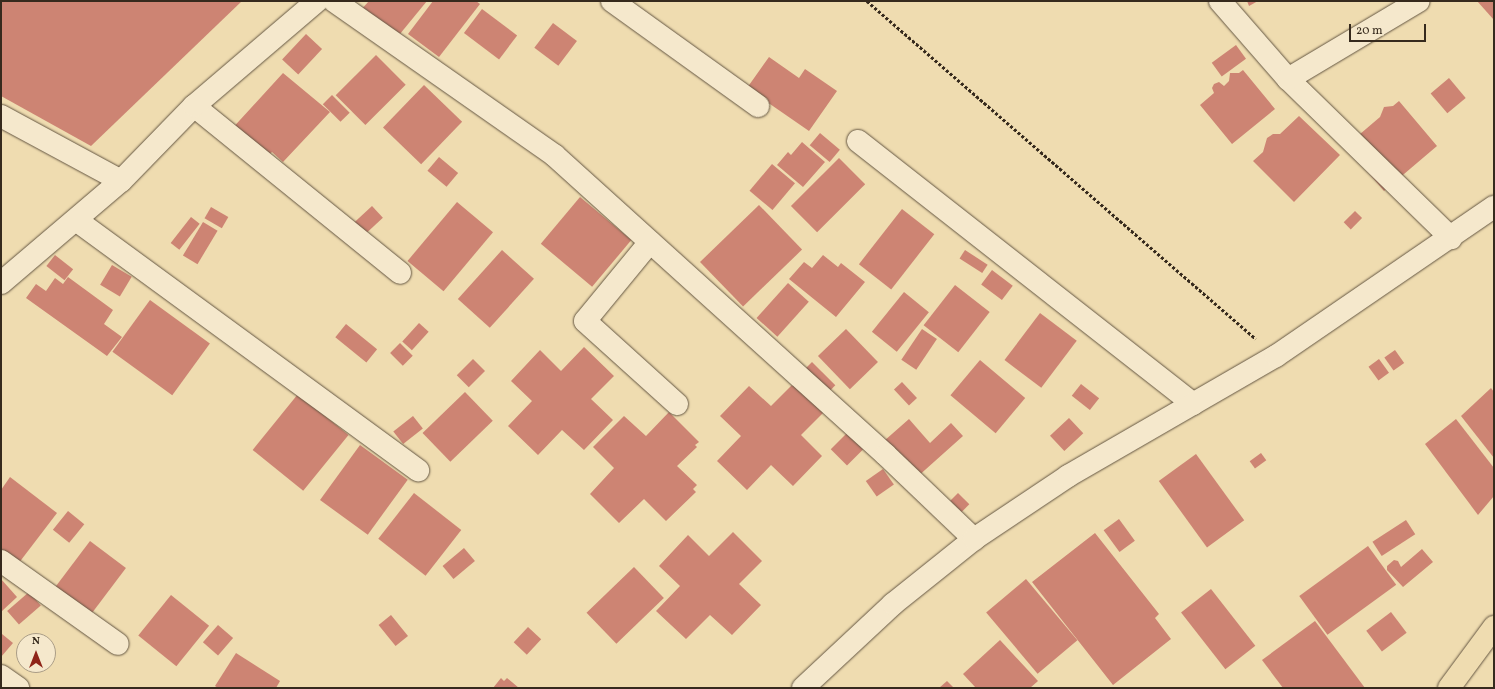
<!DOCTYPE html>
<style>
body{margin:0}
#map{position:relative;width:1495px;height:689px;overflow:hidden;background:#efdcb0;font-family:Vollkorn,serif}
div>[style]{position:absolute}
.building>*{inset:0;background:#cd8473;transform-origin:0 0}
.path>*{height:2.5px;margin-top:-1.25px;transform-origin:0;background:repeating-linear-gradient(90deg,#362a1d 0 3px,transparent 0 5px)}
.roads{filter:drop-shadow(0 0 1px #645642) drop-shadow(0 0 1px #645642)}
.minor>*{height:22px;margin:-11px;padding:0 11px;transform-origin:11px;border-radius:11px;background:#f5e8cc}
.major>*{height:22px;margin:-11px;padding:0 11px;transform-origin:11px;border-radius:11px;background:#efdcb0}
span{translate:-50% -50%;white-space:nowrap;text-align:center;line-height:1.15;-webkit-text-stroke:3.5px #f5e8cc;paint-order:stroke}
.frame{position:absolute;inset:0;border:2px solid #362a1d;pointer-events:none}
.north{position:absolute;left:16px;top:633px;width:40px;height:40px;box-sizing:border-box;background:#f5e8cc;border:1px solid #a99c86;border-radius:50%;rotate:0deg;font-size:11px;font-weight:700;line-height:16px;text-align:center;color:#362a1d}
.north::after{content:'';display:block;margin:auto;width:14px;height:18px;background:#8f2418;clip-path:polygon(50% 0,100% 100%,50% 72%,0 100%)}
.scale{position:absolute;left:1349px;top:24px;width:77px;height:18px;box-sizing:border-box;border:2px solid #362a1d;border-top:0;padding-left:5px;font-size:12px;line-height:14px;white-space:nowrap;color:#362a1d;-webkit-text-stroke:3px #f5e8cc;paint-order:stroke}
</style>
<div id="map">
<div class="building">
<i style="clip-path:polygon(1px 1px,242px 1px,91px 146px,1px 96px)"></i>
<i style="clip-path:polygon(369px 1px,427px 1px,395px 40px,360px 11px)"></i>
<i style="clip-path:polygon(433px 1px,476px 1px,480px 4px,439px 57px,408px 34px)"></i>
<i style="clip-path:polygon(1247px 1px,1258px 1px,1249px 6px)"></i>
<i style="clip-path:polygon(1477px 1px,1494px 1px,1494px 20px)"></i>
<i style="left:482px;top:9px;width:44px;height:30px;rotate:37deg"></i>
<i style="left:553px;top:23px;width:30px;height:31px;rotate:37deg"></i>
<i style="left:306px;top:34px;width:22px;height:35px;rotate:43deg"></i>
<i style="left:1236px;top:45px;width:17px;height:30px;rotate:54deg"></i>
<i style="left:376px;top:55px;width:42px;height:57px;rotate:45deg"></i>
<i style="clip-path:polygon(769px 57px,799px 78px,805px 69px,837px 91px,809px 131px,747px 88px)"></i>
<i style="clip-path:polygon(1243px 70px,1275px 109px,1232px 144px,1200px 105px,1214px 93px,1212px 88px,1214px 84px,1219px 82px,1224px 86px,1229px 81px,1230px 73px,1239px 73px)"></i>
<i style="clip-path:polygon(283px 73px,330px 112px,283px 162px,272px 152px,265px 158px,229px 132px)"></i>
<i style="left:1449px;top:78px;width:26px;height:24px;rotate:50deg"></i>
<i style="left:424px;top:85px;width:53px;height:59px;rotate:44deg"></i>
<i style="left:332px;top:95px;width:25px;height:13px;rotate:45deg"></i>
<i style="clip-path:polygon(1399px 101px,1437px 146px,1384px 191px,1346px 146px,1380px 117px,1384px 107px,1393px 106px)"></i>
<i style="clip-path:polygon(1299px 116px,1340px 155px,1294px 202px,1253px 161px,1263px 152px,1267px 138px,1273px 134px,1280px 134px)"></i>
<i style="left:820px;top:133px;width:26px;height:16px;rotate:40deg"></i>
<i style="clip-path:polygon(802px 142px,825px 162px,803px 187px,777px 165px,788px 152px,791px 155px)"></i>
<i style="left:439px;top:157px;width:25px;height:18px;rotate:40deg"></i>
<i style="left:839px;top:158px;width:37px;height:68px;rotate:45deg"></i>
<i style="left:772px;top:164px;width:30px;height:35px;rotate:40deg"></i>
<i style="left:580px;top:197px;width:67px;height:61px;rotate:40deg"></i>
<i style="left:457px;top:202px;width:47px;height:77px;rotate:40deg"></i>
<i style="left:759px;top:205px;width:62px;height:82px;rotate:46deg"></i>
<i style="left:372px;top:206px;width:16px;height:24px;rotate:47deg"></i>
<i style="left:211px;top:207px;width:20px;height:13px;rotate:30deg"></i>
<i style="left:902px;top:209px;width:41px;height:70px;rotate:38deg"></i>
<i style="left:1355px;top:211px;width:10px;height:16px;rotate:45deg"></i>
<i style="left:191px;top:217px;width:11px;height:33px;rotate:38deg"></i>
<i style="left:203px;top:222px;width:17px;height:39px;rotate:31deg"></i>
<i style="left:502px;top:250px;width:43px;height:66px;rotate:42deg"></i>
<i style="left:965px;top:250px;width:27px;height:10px;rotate:33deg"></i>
<i style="left:55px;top:255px;width:23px;height:14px;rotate:38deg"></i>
<i style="clip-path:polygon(823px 255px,838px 267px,841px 263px,865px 282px,836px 317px,789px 279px,804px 262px,812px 268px)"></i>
<i style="left:112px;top:265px;width:23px;height:23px;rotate:31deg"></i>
<i style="left:992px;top:270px;width:26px;height:18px;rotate:37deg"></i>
<i style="clip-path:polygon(68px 277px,113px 310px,104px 324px,122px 337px,107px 356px,26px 298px,36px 284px,46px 291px,55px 278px,63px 284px)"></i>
<i style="left:788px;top:283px;width:28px;height:47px;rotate:42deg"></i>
<i style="left:955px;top:285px;width:44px;height:51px;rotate:38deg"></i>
<i style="left:904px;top:292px;width:32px;height:51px;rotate:39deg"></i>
<i style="left:150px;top:300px;width:74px;height:64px;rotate:36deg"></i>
<i style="left:1040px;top:313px;width:46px;height:59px;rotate:37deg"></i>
<i style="left:419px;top:323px;width:13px;height:25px;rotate:42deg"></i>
<i style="left:346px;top:324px;width:40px;height:17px;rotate:39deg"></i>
<i style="left:846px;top:329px;width:46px;height:39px;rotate:46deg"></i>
<i style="left:922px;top:329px;width:18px;height:37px;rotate:34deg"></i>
<i style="left:400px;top:343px;width:18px;height:14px;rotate:45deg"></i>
<i style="clip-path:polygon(584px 347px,614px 376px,591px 399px,613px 420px,584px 450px,562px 430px,538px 455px,508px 426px,532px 401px,511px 381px,540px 350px,561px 371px)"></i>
<i style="left:1395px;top:350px;width:16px;height:13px;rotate:55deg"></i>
<i style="left:473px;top:359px;width:17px;height:23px;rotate:45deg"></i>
<i style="left:1379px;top:359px;width:17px;height:13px;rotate:54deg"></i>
<i style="left:980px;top:360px;width:59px;height:46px;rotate:40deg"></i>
<i style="left:812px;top:362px;width:33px;height:13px;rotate:45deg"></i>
<i style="left:902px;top:382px;width:22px;height:11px;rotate:47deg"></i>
<i style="clip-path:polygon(794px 383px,824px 412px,801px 435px,822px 456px,793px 486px,771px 465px,747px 490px,717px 461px,741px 436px,720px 416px,749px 386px,771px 406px)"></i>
<i style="left:1081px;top:384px;width:23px;height:15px;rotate:38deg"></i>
<i style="clip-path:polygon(1491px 388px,1494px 392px,1494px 458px,1461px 416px)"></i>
<i style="left:465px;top:392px;width:40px;height:59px;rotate:46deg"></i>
<i style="left:298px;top:394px;width:65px;height:72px;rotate:39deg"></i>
<i style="clip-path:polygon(669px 412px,699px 442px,695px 445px,697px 447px,677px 466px,697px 485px,693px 489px,696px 492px,666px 521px,644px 499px,619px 523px,590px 494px,614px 468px,593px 447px,624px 416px,646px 436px)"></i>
<i style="left:413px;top:416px;width:16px;height:25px;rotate:52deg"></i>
<i style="left:1069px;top:418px;width:21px;height:26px;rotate:47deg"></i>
<i style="clip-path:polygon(909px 419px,930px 443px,951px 423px,963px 436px,916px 478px,884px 441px)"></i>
<i style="clip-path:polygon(1456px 419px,1494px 468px,1494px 496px,1478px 515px,1425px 444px)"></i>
<i style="left:847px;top:433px;width:23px;height:23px;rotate:45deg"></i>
<i style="left:360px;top:445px;width:59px;height:68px;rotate:36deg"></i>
<i style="left:1261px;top:453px;width:9px;height:14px;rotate:54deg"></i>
<i style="left:1196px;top:454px;width:82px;height:46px;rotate:54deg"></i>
<i style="left:883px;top:469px;width:19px;height:21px;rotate:55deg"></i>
<i style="clip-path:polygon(10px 477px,57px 513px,15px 568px,1px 558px,1px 490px)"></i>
<i style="left:414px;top:493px;width:60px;height:58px;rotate:38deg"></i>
<i style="left:958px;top:493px;width:16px;height:11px;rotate:45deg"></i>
<i style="left:68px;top:511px;width:21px;height:24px;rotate:39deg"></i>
<i style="left:1119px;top:519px;width:27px;height:19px;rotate:54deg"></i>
<i style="left:1406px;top:520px;width:17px;height:40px;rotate:57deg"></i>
<i style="clip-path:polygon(733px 532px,762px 561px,739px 584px,761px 605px,732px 635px,710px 615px,686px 639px,656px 611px,680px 586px,659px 566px,688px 535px,709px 556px)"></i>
<i style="clip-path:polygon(1095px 533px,1159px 614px,1155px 618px,1171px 639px,1113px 685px,1032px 582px)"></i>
<i style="left:90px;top:541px;width:45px;height:57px;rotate:37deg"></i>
<i style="left:1368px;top:546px;width:48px;height:85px;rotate:54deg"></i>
<i style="left:464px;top:548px;width:17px;height:28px;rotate:50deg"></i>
<i style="clip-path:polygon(1422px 549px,1433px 562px,1403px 587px,1387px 570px,1387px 566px,1394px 560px,1398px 561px,1401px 567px)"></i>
<i style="left:634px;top:567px;width:43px;height:66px;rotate:46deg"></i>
<i style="clip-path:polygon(1px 579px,17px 597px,1px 612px)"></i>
<i style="left:1026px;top:579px;width:80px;height:52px;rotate:50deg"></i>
<i style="left:1211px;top:589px;width:72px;height:38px;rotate:52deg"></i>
<i style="left:29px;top:592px;width:18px;height:29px;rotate:49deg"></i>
<i style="left:171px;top:595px;width:49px;height:52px;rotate:39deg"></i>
<i style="left:1391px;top:612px;width:26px;height:31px;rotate:53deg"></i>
<i style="left:391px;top:615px;width:27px;height:16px;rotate:51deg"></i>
<i style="clip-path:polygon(1315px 621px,1365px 688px,1283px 688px,1262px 660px)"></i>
<i style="left:218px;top:625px;width:20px;height:23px;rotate:41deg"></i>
<i style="left:528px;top:627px;width:18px;height:21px;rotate:43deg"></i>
<i style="clip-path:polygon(2px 634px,13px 643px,1px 657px,1px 636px)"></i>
<i style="clip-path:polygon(1000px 640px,1038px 681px,1030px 688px,976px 688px,963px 674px)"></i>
<i style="clip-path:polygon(236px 653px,280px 681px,276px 688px,218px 688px,215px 686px)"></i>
<i style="clip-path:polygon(501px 678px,504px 681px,507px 678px,519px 688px,493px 688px)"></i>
<i style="clip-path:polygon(947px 681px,954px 688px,939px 688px)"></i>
</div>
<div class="path">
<i style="left:867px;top:1px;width:515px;rotate:40.99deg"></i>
</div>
<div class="roads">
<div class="minor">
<i style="left:334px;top:1px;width:269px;rotate:35deg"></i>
<i style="left:554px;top:155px;width:447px;rotate:42.1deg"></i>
<i style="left:886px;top:455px;width:122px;rotate:43.7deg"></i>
<i style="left:612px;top:1px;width:180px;rotate:35.7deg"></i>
<i style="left:1220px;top:1px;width:103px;rotate:48.9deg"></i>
<i style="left:1288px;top:79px;width:228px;rotate:44.3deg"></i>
<i style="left:1288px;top:79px;width:152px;rotate:-30.8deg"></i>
<i style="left:194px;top:106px;width:265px;rotate:39deg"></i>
<i style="left:1px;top:116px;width:136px;rotate:28.4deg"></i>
<i style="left:858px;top:141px;width:426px;rotate:38.1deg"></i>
<i style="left:76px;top:220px;width:424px;rotate:36.2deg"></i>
<i style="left:650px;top:242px;width:102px;rotate:129.4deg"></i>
<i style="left:585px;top:321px;width:124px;rotate:42.1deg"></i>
<i style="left:1px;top:283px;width:157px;rotate:-40.4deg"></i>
<i style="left:121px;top:181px;width:105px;rotate:-45.8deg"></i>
<i style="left:194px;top:106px;width:162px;rotate:-40.5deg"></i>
<i style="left:1px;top:561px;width:143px;rotate:35.4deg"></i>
<i style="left:1px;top:676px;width:21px;rotate:35deg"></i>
<i style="left:803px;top:688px;width:123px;rotate:-43deg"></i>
<i style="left:893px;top:604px;width:104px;rotate:-38.7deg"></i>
<i style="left:974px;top:539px;width:113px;rotate:-33.8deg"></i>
<i style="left:1068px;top:476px;width:240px;rotate:-30deg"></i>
<i style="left:1276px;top:356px;width:264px;rotate:-34.4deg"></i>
</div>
<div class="major">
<i style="left:1449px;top:688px;width:76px;rotate:-53.6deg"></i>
</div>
</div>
<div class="frame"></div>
<div class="north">N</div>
<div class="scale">20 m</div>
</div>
